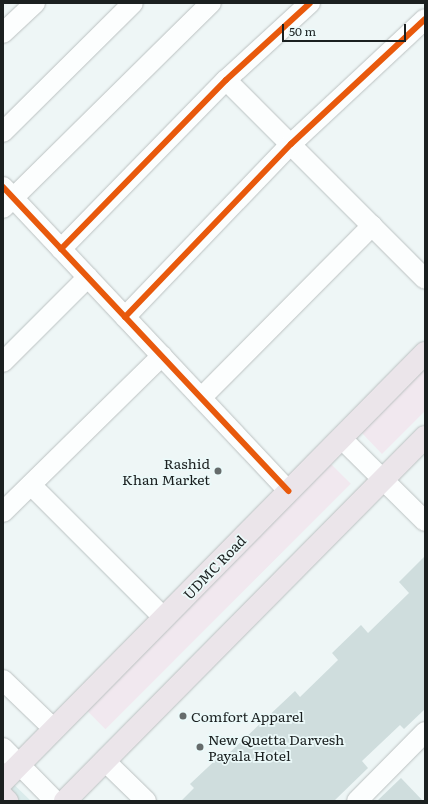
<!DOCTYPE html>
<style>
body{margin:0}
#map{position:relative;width:428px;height:804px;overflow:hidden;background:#eef6f6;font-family:Literata,serif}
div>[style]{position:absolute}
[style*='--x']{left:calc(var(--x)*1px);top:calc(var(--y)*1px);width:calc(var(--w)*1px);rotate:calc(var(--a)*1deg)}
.built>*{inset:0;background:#daebeb}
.green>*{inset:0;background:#f1e8ef;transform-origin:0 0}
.building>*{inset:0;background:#cfdddd}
.roads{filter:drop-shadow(0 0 1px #bbc1c1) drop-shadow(0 0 1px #bbc1c1)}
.minor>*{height:20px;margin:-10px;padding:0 10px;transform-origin:10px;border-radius:10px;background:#fcfefe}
.major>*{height:22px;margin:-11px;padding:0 11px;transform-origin:11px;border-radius:11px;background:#ebe5ea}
.cycleway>*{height:6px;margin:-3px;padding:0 3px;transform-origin:3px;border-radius:3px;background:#e8590c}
.dots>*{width:11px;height:11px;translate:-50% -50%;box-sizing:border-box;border:2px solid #ebf9f9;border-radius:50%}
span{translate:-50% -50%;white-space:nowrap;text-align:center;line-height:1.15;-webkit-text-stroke:3.5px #ebf9f9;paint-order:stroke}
.poi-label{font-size:14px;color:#1b2020}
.right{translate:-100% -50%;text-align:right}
.left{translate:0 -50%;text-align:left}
.street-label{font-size:14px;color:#1b2020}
.frame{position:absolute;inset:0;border:4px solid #1b2020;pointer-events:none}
.scale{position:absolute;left:282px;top:24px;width:124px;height:18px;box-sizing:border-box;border:2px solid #1b2020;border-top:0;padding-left:5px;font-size:12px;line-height:14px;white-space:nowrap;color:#1b2020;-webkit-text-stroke:3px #ebf9f9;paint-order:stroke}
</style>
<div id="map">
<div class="built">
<i style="clip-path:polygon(3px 774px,31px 801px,3px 801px)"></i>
</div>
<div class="green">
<i style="clip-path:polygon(425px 365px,425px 411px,382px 454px,360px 431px)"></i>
<i style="left:331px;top:464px;width:28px;height:347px;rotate:45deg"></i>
</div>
<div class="building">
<i style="clip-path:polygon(425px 556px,425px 709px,404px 729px,400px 725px,362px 761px,368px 768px,334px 801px,181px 801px,194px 788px,190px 784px,223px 753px,226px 756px,295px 691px,300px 697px,338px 660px,332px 653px,361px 625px,368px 633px,409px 593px,399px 582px)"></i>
<i style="clip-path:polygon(401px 778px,423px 801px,377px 801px)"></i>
</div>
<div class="roads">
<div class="minor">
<i style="--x:3;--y:33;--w:44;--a:-43.2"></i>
<i style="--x:226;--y:80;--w:281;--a:45"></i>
<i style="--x:3;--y:132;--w:183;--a:-44.8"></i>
<i style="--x:3;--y:187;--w:417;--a:46.8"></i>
<i style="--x:3;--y:208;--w:292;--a:-44.6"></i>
<i style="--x:61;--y:249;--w:236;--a:-45.7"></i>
<i style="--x:226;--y:80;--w:114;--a:-42.5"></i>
<i style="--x:125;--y:317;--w:240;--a:-46.2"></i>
<i style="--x:291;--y:144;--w:183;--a:-43"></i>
<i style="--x:3;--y:362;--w:120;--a:-45"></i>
<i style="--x:201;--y:398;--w:243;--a:-45.2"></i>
<i style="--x:341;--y:438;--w:118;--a:44.7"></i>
<i style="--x:31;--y:485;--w:188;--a:45"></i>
<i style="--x:3;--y:512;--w:223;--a:-44.5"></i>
<i style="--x:3;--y:680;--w:71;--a:43.9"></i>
<i style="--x:3;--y:748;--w:74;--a:45.5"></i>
<i style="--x:106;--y:762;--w:56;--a:44.3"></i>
<i style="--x:357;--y:801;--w:97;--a:-45.4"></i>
</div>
<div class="major">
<i style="--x:3;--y:781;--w:601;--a:-45.4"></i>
<i style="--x:3;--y:797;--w:6;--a:45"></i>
<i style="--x:65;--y:801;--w:512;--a:-45.32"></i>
</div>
</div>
<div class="cycleway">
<i style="--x:3;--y:187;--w:417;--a:46.8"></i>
<i style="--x:61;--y:249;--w:236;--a:-45.7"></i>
<i style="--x:226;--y:80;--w:114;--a:-42.5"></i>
<i style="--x:125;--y:317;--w:240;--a:-46.2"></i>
<i style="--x:291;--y:144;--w:183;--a:-43"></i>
</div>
<div class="dots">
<i style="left:218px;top:471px;background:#656b6b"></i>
<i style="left:183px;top:716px;background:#656b6b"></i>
<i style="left:200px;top:747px;background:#656b6b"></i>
</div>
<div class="poi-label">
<span class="right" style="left:210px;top:471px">Rashid<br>Khan Market</span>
<span class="left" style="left:191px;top:716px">Comfort Apparel</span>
<span class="left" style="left:208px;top:747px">New Quetta Darvesh<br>Payala Hotel</span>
</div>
<div class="street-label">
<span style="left:214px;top:567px;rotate:-46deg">UDMC Road</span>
</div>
<div class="frame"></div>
<div class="scale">50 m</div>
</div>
